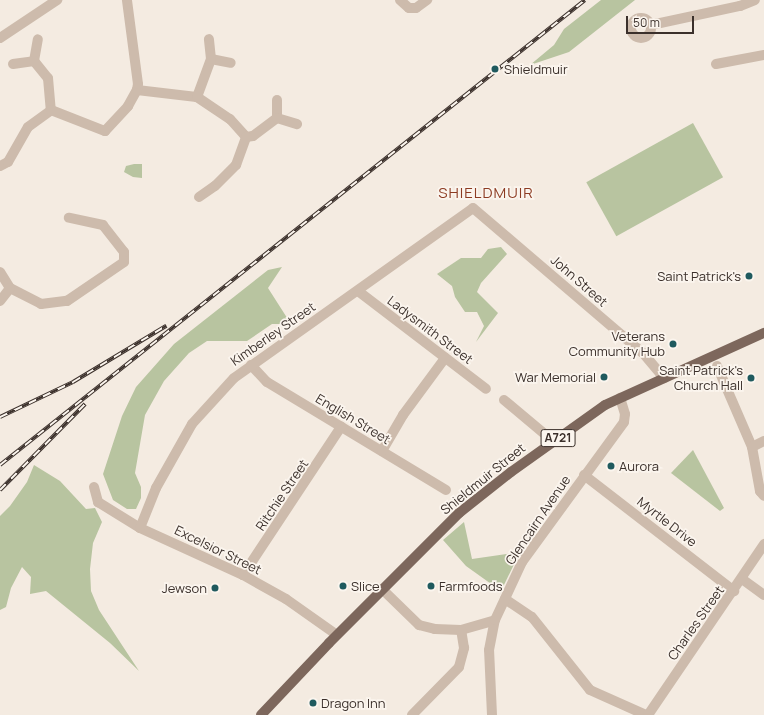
<!DOCTYPE html>
<style>
body{margin:0}
#map{position:relative;width:764px;height:715px;overflow:hidden;background:#f4ebe1;font-family:Manrope,sans-serif}
div>[style]{position:absolute}
[style*='--x']{left:calc(var(--x)*1px);top:calc(var(--y)*1px);width:calc(var(--w)*1px);rotate:calc(var(--a)*1deg)}
.green>*{inset:0;background:#b8c4a0;transform-origin:0 0}
.minor>*{height:10px;margin:-5px;padding:0 5px;transform-origin:5px;border-radius:5px;background:#cdbbac}
.minor>.ring{margin:-5px;padding:0;box-sizing:content-box;background:none;border:10px solid #cdbbac;border-radius:50%}
.major>*{height:10px;margin:-5px;padding:0 5px;transform-origin:5px;border-radius:5px;background:#7d675c}
.rail>*{height:4px;margin-top:-2px;transform-origin:0;background:repeating-linear-gradient(90deg,#fbf5ee 0 8px,#3b302b 0 16px);box-sizing:border-box;border-block:1px solid #3b302b}
.dots>*{width:11px;height:11px;translate:-50% -50%;box-sizing:border-box;border:2px solid #fbf5ee;border-radius:50%}
span{translate:-50% -50%;white-space:nowrap;text-align:center;line-height:1.15;-webkit-text-stroke:3.5px #fbf5ee;paint-order:stroke}
.shield-label span{padding:1px 3px;background:#fbf5ee;border:1px solid;border-radius:3px;-webkit-text-stroke-width:0}
.shield-label{font-size:12px;color:#3b302b;font-weight:700}
.poi-label{font-size:13px;color:#3b302b}
.left{translate:0 -50%;text-align:left}
.right{translate:-100% -50%;text-align:right}
.street-label{font-size:13px;color:#3b302b}
.quarter-label{font-size:15px;color:#8c3b22;letter-spacing:1px}
.scale{position:absolute;left:626px;top:16px;width:68px;height:18px;box-sizing:border-box;border:2px solid #3b302b;border-top:0;padding-left:5px;font-size:12px;line-height:14px;white-space:nowrap;color:#3b302b;-webkit-text-stroke:3px #fbf5ee;paint-order:stroke}
</style>
<div id="map">
<div class="green">
<i style="clip-path:polygon(601px 0,635px 0,569px 52px,530px 65px,554px 45px,564px 29px)"></i>
<i style="left:693px;top:123px;width:62px;height:122px;rotate:61deg"></i>
<i style="clip-path:polygon(134px 164px,142px 164px,142px 178px,133px 177px,124px 172px,126px 166px)"></i>
<i style="clip-path:polygon(501px 247px,507px 254px,481px 283px,477px 292px,498px 313px,476px 342px,484px 326px,477px 312px,465px 312px,455px 297px,452px 286px,437px 274px,461px 258px,481px 258px,488px 249px)"></i>
<i style="clip-path:polygon(282px 267px,268px 288px,291px 324px,272px 324px,247px 341px,207px 341px,189px 353px,164px 381px,145px 415px,135px 473px,141px 487px,141px 498px,136px 509px,127px 509px,113px 500px,103px 474px,122px 416px,136px 387px,174px 344px,268px 270px)"></i>
<i style="clip-path:polygon(693px 450px,724px 508px,720px 511px,671px 473px)"></i>
<i style="clip-path:polygon(34px 465px,60px 481px,86px 509px,95px 508px,102px 522px,93px 543px,90px 569px,91px 591px,99px 610px,139px 671px,110px 643px,46px 591px,30px 594px,31px 577px,22px 567px,11px 588px,6px 607px,0 610px,0 516px,10px 506px,27px 482px)"></i>
<i style="clip-path:polygon(464px 522px,472px 559px,520px 552px,501px 591px,466px 566px,443px 540px)"></i>
</div>
<div class="minor">
<i style="--x:400;--y:0;--w:12;--a:42"></i>
<i style="--x:409;--y:8;--w:7;--a:0"></i>
<i style="--x:416;--y:8;--w:14;--a:-36"></i>
<i class="ring" style="left:631px;top:18px;width:10px;height:10px"></i>
<i style="--x:651;--y:25;--w:91;--a:-12.1"></i>
<i style="--x:740;--y:6;--w:16;--a:-22"></i>
<i style="--x:0;--y:38;--w:69;--a:-33.7"></i>
<i style="--x:211;--y:59;--w:20;--a:11"></i>
<i style="--x:34;--y:61;--w:22;--a:-80"></i>
<i style="--x:13;--y:64;--w:21;--a:-8"></i>
<i style="--x:34;--y:61;--w:22;--a:51"></i>
<i style="--x:48;--y:78;--w:32;--a:85"></i>
<i style="--x:716;--y:64;--w:49;--a:-10.6"></i>
<i style="--x:137;--y:90;--w:60;--a:6.7"></i>
<i style="--x:197;--y:97;--w:40;--a:34"></i>
<i style="--x:230;--y:119;--w:24;--a:48"></i>
<i style="--x:246;--y:137;--w:7;--a:-8"></i>
<i style="--x:253;--y:136;--w:30;--a:-37"></i>
<i style="--x:277;--y:118;--w:18;--a:-90"></i>
<i style="--x:197;--y:97;--w:40;--a:-69.8"></i>
<i style="--x:211;--y:59;--w:20;--a:-96"></i>
<i style="--x:277;--y:118;--w:21;--a:17"></i>
<i style="--x:0;--y:166;--w:9;--a:-27"></i>
<i style="--x:8;--y:162;--w:40;--a:-60.3"></i>
<i style="--x:28;--y:127;--w:29;--a:-36"></i>
<i style="--x:51;--y:110;--w:58;--a:21.3"></i>
<i style="--x:105;--y:131;--w:34;--a:-47"></i>
<i style="--x:128;--y:106;--w:18;--a:-61"></i>
<i style="--x:137;--y:90;--w:6;--a:-81"></i>
<i style="--x:138;--y:84;--w:85;--a:-97.5"></i>
<i style="--x:199;--y:197;--w:19;--a:-35"></i>
<i style="--x:215;--y:186;--w:30;--a:-45"></i>
<i style="--x:236;--y:165;--w:30;--a:-70"></i>
<i style="--x:0;--y:272;--w:19;--a:58"></i>
<i style="--x:10;--y:288;--w:35;--a:27"></i>
<i style="--x:41;--y:304;--w:26;--a:-7"></i>
<i style="--x:67;--y:301;--w:69;--a:-34.4"></i>
<i style="--x:124;--y:262;--w:10;--a:-90"></i>
<i style="--x:124;--y:252;--w:34;--a:-128"></i>
<i style="--x:103;--y:225;--w:35;--a:-168"></i>
<i style="--x:358;--y:291;--w:161;--a:37.4"></i>
<i style="--x:0;--y:301;--w:16;--a:-52"></i>
<i style="--x:251;--y:365;--w:23;--a:47"></i>
<i style="--x:267;--y:382;--w:209;--a:31.1"></i>
<i style="--x:717;--y:366;--w:88;--a:66.6"></i>
<i style="--x:752;--y:447;--w:45;--a:79.7"></i>
<i style="--x:760;--y:491;--w:6;--a:51"></i>
<i style="--x:504;--y:400;--w:64;--a:39.9"></i>
<i style="--x:752;--y:447;--w:13;--a:-27"></i>
<i style="--x:382;--y:451;--w:42;--a:-59.7"></i>
<i style="--x:403;--y:415;--w:71;--a:-53.6"></i>
<i style="--x:584;--y:475;--w:190;--a:37.7"></i>
<i style="--x:94;--y:487;--w:16;--a:75"></i>
<i style="--x:98;--y:502;--w:49;--a:31.8"></i>
<i style="--x:140;--y:528;--w:113;--a:24.5"></i>
<i style="--x:243;--y:575;--w:49;--a:29.2"></i>
<i style="--x:286;--y:599;--w:62;--a:35.2"></i>
<i style="--x:140;--y:528;--w:43;--a:-68.2"></i>
<i style="--x:156;--y:488;--w:73;--a:-60.6"></i>
<i style="--x:192;--y:424;--w:62;--a:-47.6"></i>
<i style="--x:234;--y:378;--w:293;--a:-35.4"></i>
<i style="--x:473;--y:208;--w:223;--a:40.5"></i>
<i style="--x:643;--y:353;--w:33;--a:50"></i>
<i style="--x:243;--y:575;--w:178;--a:-56.5"></i>
<i style="--x:742;--y:579;--w:27;--a:36"></i>
<i style="--x:382;--y:589;--w:52;--a:44.2"></i>
<i style="--x:419;--y:625;--w:16;--a:14"></i>
<i style="--x:435;--y:629;--w:26;--a:2"></i>
<i style="--x:461;--y:630;--w:35;--a:-16"></i>
<i style="--x:505;--y:599;--w:32;--a:34"></i>
<i style="--x:532;--y:617;--w:93;--a:51.5"></i>
<i style="--x:590;--y:690;--w:61;--a:24.1"></i>
<i style="--x:412;--y:715;--w:67;--a:-45.6"></i>
<i style="--x:459;--y:667;--w:20;--a:-75"></i>
<i style="--x:464;--y:648;--w:18;--a:-99"></i>
<i style="--x:492;--y:715;--w:65;--a:-92.6"></i>
<i style="--x:489;--y:650;--w:31;--a:-79"></i>
<i style="--x:495;--y:620;--w:64;--a:-65"></i>
<i style="--x:522;--y:562;--w:173;--a:-53.9"></i>
<i style="--x:624;--y:422;--w:8;--a:-83"></i>
<i style="--x:625;--y:414;--w:17;--a:-107"></i>
<i style="--x:648;--y:715;--w:207;--a:-55.8"></i>
</div>
<div class="major">
<i style="--x:261;--y:715;--w:99;--a:-46.6"></i>
<i style="--x:329;--y:643;--w:184;--a:-45"></i>
<i style="--x:459;--y:513;--w:66;--a:-38.3"></i>
<i style="--x:511;--y:472;--w:115;--a:-35.5"></i>
<i style="--x:605;--y:405;--w:175;--a:-24.4"></i>
</div>
<div class="rail">
<i style="--x:0;--y:417;--w:81;--a:-25.6"></i>
<i style="--x:73;--y:382;--w:109;--a:-31.1"></i>
<i style="--x:0;--y:465;--w:747;--a:-38.48"></i>
<i style="--x:0;--y:490;--w:121;--a:-45.3"></i>
</div>
<div class="dots">
<i style="left:495px;top:69px;background:#1f5a5e"></i>
<i style="left:749px;top:276px;background:#1f5a5e"></i>
<i style="left:673px;top:344px;background:#1f5a5e"></i>
<i style="left:604px;top:377px;background:#1f5a5e"></i>
<i style="left:751px;top:378px;background:#1f5a5e"></i>
<i style="left:611px;top:466px;background:#1f5a5e"></i>
<i style="left:343px;top:586px;background:#1f5a5e"></i>
<i style="left:431px;top:586px;background:#1f5a5e"></i>
<i style="left:215px;top:588px;background:#1f5a5e"></i>
<i style="left:313px;top:703px;background:#1f5a5e"></i>
</div>
<div class="shield-label">
<span style="left:558px;top:438px">A721</span>
</div>
<div class="poi-label">
<span class="left" style="left:504px;top:69px">Shieldmuir</span>
<span class="right" style="left:741px;top:276px">Saint Patrick's</span>
<span class="right" style="left:665px;top:344px">Veterans<br>Community Hub</span>
<span class="right" style="left:743px;top:378px">Saint Patrick's<br>Church Hall</span>
<span class="right" style="left:596px;top:377px">War Memorial</span>
<span class="left" style="left:619px;top:466px">Aurora</span>
<span class="left" style="left:351px;top:586px">Slice</span>
<span class="left" style="left:439px;top:586px">Farmfoods</span>
<span class="right" style="left:207px;top:588px">Jewson</span>
<span class="left" style="left:321px;top:703px">Dragon Inn</span>
</div>
<div class="street-label">
<span style="left:579px;top:281px;rotate:41deg">John Street</span>
<span style="left:430px;top:330px;rotate:37deg">Ladysmith Street</span>
<span style="left:273px;top:334px;rotate:-35deg">Kimberley Street</span>
<span style="left:353px;top:419px;rotate:31deg">English Street</span>
<span style="left:483px;top:479px;rotate:-39deg">Shieldmuir Street</span>
<span style="left:282px;top:495px;rotate:-56deg">Ritchie Street</span>
<span style="left:538px;top:520px;rotate:-56deg">Glencairn Avenue</span>
<span style="left:667px;top:522px;rotate:38deg">Myrtle Drive</span>
<span style="left:218px;top:550px;rotate:26deg">Excelsior Street</span>
<span style="left:696px;top:623px;rotate:-55deg">Charles Street</span>
</div>
<div class="quarter-label">
<span style="left:486px;top:193px">SHIELDMUIR</span>
</div>
<div class="scale">50 m</div>
</div>
